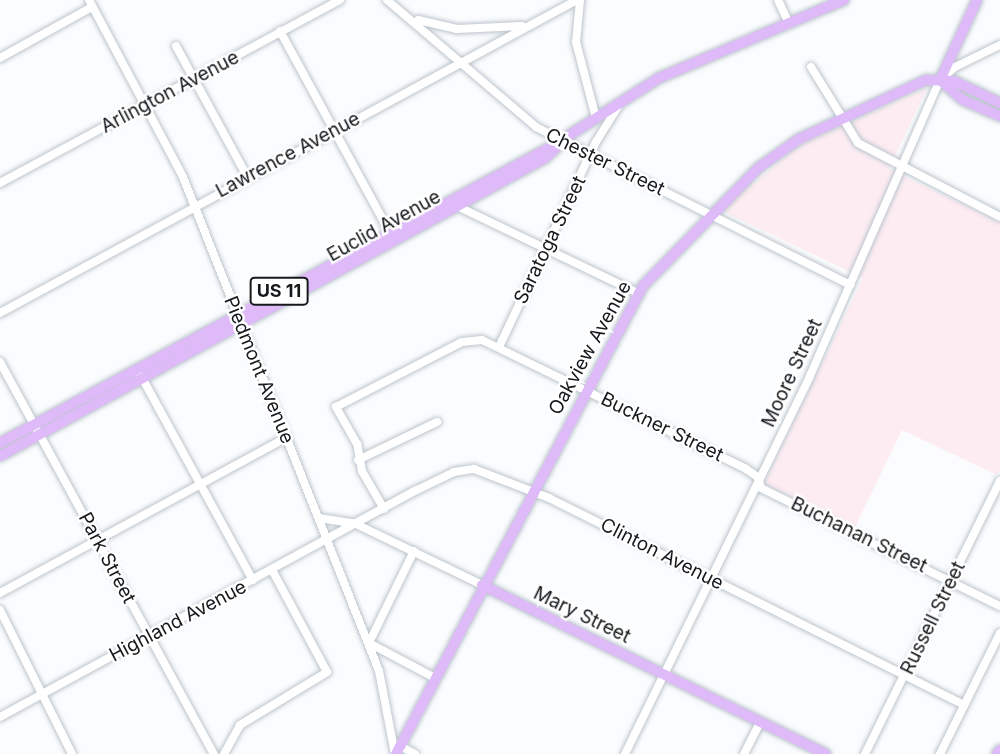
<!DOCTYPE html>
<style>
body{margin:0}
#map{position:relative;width:1000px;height:754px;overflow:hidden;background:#fafcfe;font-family:Inter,sans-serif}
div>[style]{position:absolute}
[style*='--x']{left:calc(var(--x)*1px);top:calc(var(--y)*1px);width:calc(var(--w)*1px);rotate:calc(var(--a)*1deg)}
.commercial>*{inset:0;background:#fdedf2}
.roads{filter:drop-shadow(0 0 2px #bcc5cd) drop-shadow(0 0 2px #bcc5cd)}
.minor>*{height:8px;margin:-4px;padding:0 4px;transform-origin:4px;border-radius:4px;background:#fff}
.major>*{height:10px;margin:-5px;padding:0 5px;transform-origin:5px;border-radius:5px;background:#debaf8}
span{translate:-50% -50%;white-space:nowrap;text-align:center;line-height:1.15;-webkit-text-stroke:5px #fff;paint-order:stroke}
.shield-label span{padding:2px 5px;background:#fff;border:2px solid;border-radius:5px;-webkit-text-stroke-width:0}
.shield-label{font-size:18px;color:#16191c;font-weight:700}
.street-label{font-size:19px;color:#16191c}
</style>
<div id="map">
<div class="commercial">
<i style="clip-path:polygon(927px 88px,889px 169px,1000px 222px,1000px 469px,997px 475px,902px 430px,855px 527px,764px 484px,863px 278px,726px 213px,727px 206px,798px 146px)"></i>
</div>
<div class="roads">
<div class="minor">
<i style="--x:89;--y:0;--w:200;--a:62"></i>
<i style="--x:183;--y:177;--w:531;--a:68.36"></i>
<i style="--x:379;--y:671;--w:85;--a:79.1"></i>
<i style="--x:387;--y:0;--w:196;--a:40.4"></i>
<i style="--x:536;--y:127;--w:352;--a:26.7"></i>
<i style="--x:580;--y:0;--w:42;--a:95.4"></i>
<i style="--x:576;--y:42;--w:79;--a:75.3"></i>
<i style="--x:778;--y:0;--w:26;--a:65"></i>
<i style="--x:418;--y:20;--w:40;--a:13"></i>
<i style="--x:457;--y:29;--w:65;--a:-2.6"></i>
<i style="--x:280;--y:31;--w:236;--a:61.4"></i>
<i style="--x:176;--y:46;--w:150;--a:61.4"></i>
<i style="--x:0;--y:58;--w:105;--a:-29"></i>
<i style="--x:811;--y:67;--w:89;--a:58.3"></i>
<i style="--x:858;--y:143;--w:160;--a:27.5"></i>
<i style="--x:0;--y:183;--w:386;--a:-28.3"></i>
<i style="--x:455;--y:205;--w:203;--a:25.7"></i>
<i style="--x:0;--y:313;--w:656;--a:-28.48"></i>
<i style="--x:499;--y:347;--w:227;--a:-64.7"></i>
<i style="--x:596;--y:142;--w:44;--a:-58.1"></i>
<i style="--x:0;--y:362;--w:447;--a:61.4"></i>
<i style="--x:140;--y:374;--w:235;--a:61.3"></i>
<i style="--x:358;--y:460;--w:88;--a:-25.7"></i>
<i style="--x:384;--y:509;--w:44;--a:-120.1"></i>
<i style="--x:362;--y:471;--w:27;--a:-100"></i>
<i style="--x:357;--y:444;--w:43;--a:-119.6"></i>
<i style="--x:336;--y:407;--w:142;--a:-27.3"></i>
<i style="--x:462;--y:342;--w:20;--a:-6"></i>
<i style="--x:482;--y:340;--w:294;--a:26"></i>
<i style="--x:746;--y:469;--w:14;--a:34"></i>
<i style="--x:758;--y:477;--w:11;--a:75"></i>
<i style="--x:761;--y:488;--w:267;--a:26.3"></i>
<i style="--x:319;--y:518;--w:37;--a:9"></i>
<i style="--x:356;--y:524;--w:140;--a:25.8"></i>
<i style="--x:414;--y:551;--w:102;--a:116.1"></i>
<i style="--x:369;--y:643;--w:75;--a:27.9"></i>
<i style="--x:0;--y:593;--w:325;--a:-28.5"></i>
<i style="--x:0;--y:610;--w:161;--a:63.4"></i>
<i style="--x:0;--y:717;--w:475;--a:-28.6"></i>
<i style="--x:417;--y:490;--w:41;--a:-25.9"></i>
<i style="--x:454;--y:472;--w:20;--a:-9"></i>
<i style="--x:474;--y:469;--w:80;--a:21.1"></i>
<i style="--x:549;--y:498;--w:464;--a:26.5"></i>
<i style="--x:400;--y:746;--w:17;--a:28"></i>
<i style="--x:224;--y:754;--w:33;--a:-61"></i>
<i style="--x:240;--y:725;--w:102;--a:-31.3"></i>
<i style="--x:327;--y:672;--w:116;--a:-118.3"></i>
<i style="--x:625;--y:754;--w:419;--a:-63.9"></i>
<i style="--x:809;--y:378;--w:326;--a:-66.3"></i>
<i style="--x:940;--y:80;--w:20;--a:-41"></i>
<i style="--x:955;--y:67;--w:50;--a:-26.1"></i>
<i style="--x:744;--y:754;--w:36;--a:-63"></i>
<i style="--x:865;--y:754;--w:305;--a:-63.7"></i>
<i style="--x:940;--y:754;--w:135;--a:-63.6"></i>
</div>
<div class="major">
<i style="--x:940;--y:80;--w:88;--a:-65.2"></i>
<i style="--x:940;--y:80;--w:30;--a:41"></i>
<i style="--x:963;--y:100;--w:40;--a:23.4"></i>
<i style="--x:0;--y:443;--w:636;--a:-28.26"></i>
<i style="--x:0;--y:456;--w:621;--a:-28.67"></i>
<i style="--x:545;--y:158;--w:35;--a:-43"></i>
<i style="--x:571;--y:134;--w:104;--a:-32.5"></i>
<i style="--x:659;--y:78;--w:201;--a:-22.9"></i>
<i style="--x:482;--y:585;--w:383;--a:26.2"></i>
<i style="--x:396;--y:754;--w:529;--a:-62.18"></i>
<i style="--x:643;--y:286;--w:165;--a:-45.7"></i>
<i style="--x:758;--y:168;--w:50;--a:-35.3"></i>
<i style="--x:799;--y:139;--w:140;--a:-24.9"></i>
<i style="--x:926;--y:80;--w:28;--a:2"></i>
<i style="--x:954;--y:81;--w:51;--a:25.6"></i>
<i style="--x:997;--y:754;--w:5;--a:-53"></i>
</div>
</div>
<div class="shield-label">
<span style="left:279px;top:291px">US 11</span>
</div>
<div class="street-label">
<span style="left:170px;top:92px;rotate:-28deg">Arlington Avenue</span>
<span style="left:288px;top:155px;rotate:-28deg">Lawrence Avenue</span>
<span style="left:605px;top:162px;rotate:26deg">Chester Street</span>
<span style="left:384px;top:226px;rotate:-29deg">Euclid Avenue</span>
<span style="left:550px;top:240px;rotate:-64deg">Saratoga Street</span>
<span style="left:590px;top:348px;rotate:-61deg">Oakview Avenue</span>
<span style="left:259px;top:370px;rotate:68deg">Piedmont Avenue</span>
<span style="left:792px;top:373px;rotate:-65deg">Moore Street</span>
<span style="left:662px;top:427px;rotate:26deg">Buckner Street</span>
<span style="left:859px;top:535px;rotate:26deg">Buchanan Street</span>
<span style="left:662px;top:554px;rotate:27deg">Clinton Avenue</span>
<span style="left:107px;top:558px;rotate:62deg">Park Street</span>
<span style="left:582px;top:615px;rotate:26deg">Mary Street</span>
<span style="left:933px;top:618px;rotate:-64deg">Russell Street</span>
<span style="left:178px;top:621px;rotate:-28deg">Highland Avenue</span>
</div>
</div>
